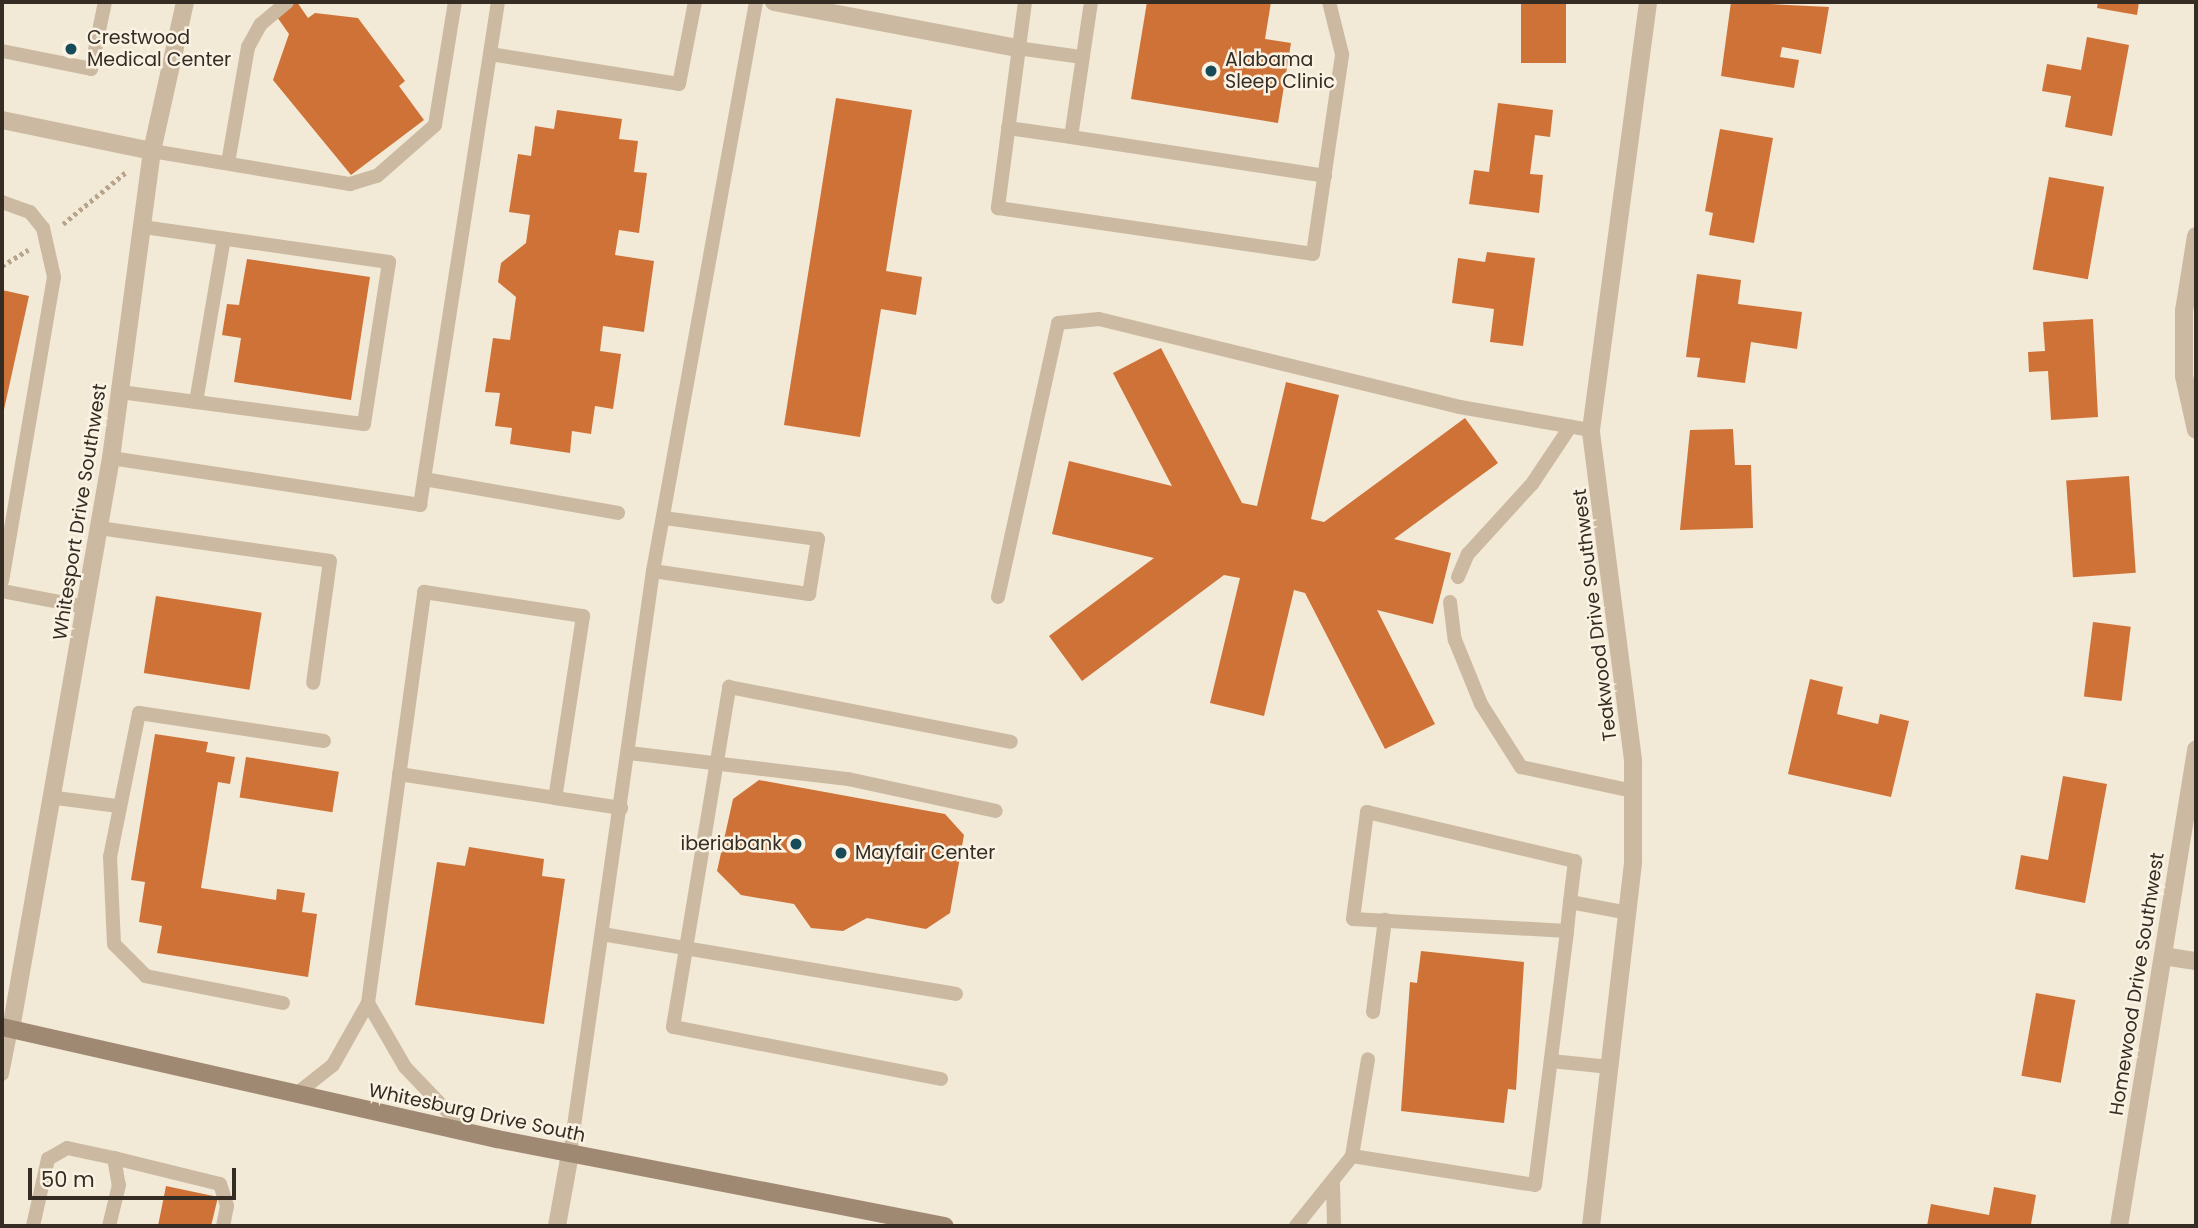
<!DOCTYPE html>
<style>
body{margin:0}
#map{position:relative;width:2198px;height:1228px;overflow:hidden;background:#f2e9d6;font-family:Poppins,sans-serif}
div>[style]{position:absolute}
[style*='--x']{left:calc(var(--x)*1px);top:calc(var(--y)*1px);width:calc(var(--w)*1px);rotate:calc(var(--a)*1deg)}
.building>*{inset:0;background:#cf7237;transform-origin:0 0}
.path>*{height:4.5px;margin-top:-2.25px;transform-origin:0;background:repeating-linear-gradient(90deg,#b7a48b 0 3.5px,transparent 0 7px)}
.service>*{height:14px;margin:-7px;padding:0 7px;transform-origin:7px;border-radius:7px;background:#cbbaa1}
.minor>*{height:18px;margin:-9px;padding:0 9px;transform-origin:9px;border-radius:9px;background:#cbbaa1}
.secondary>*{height:18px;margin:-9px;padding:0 9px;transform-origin:9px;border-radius:9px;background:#9f8973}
.dots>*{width:19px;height:19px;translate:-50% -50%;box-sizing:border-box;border:4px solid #faf2e2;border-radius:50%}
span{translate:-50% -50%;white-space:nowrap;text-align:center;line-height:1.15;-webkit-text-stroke:5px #faf2e2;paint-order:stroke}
.poi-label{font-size:19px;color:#352c24}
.left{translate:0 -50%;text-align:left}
.right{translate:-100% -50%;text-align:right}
.street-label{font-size:19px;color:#352c24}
.frame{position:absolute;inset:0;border:4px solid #352c24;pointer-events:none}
.scale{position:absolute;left:28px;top:1168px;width:208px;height:32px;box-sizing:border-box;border:4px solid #352c24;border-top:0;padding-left:9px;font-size:21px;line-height:24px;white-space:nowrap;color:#352c24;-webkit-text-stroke:5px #faf2e2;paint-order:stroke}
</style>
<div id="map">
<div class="building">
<i style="clip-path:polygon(297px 2px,308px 18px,315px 13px,358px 18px,405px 81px,399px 86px,424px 120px,351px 175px,273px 80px,289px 34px,275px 14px)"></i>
<i style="clip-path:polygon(1147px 2px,1271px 2px,1265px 39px,1291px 43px,1278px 123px,1131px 99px)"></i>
<i style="left:1521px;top:2px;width:45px;height:61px"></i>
<i style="clip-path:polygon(1731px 2px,1829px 7px,1821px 54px,1782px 47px,1780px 57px,1799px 60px,1794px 88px,1721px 76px)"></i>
<i style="clip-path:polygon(2098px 2px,2139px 2px,2137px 15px,2097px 8px)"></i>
<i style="clip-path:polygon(2087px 37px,2129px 45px,2112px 136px,2065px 127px,2071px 96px,2042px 91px,2047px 64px,2081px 70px)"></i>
<i style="clip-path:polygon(836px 98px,912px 110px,886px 271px,922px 277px,916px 315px,881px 309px,860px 437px,784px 425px)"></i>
<i style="clip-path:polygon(1498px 103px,1553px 110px,1550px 137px,1535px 135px,1530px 174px,1543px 175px,1539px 213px,1469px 204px,1474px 170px,1489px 172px)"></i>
<i style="clip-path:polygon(557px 110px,622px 119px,619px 139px,638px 141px,634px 172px,647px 173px,639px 233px,619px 230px,615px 255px,654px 261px,644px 332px,603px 326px,600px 351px,621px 354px,613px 409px,595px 406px,591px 434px,572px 431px,570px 453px,510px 444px,512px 428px,495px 426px,500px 393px,485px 392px,493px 338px,510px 340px,516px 297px,498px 282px,501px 263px,526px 243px,530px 215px,509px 212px,518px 154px,531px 156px,535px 126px,554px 129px)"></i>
<i style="clip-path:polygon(1720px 129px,1773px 138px,1754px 243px,1709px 235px,1713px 213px,1705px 211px)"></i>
<i style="left:2049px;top:177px;width:56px;height:94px;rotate:10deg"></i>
<i style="clip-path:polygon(1487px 252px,1535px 258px,1523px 346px,1490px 342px,1494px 309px,1452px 303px,1458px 258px,1485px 262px)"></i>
<i style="clip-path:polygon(247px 259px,370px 277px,351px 400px,234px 382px,241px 338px,222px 335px,227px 304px,239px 305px)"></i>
<i style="clip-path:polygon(1697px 274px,1741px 280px,1738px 304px,1802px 312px,1797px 349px,1751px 342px,1745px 383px,1697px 377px,1700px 358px,1686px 357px)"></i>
<i style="clip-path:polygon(2px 290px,29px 296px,3px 414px,2px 414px)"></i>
<i style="clip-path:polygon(2093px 319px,2098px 417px,2051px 420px,2048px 371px,2029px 372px,2028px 352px,2045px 351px,2043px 322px)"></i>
<i style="clip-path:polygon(1161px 348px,1242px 503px,1257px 506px,1286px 382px,1339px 395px,1311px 519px,1324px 522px,1465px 418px,1498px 463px,1394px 539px,1451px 553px,1433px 624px,1377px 610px,1435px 724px,1385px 749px,1305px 593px,1294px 590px,1264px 716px,1210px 703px,1240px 578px,1224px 575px,1082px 681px,1049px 636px,1154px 558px,1052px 534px,1069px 461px,1172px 486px,1113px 373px)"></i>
<i style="clip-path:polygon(1733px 429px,1735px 465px,1751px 465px,1753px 528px,1680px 530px,1690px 430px)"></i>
<i style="left:2129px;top:476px;width:97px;height:63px;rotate:86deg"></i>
<i style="left:156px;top:596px;width:107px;height:78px;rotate:9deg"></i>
<i style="left:2093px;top:622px;width:38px;height:75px;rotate:7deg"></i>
<i style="clip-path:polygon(1810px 679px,1843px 687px,1837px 714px,1878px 724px,1880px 714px,1909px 721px,1891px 797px,1788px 774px)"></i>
<i style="clip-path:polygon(155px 734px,208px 742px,206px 752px,235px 757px,230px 784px,218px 782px,201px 888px,276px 900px,277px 889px,305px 893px,302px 912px,317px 914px,308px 977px,157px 953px,162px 926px,139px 922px,145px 882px,131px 880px)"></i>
<i style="left:246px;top:757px;width:94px;height:41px;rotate:9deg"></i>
<i style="clip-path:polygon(2063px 776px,2107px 784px,2085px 903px,2015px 889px,2021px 855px,2048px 860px)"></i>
<i style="clip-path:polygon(759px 780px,945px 814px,964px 835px,950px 913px,926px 929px,867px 918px,843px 931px,811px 928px,794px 904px,741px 895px,717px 871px,733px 799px)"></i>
<i style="clip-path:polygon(469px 847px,544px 859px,542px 876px,565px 879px,544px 1024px,415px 1005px,437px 862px,465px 866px)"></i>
<i style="clip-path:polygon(1421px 951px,1524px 962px,1516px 1090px,1508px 1089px,1504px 1123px,1401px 1111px,1410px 982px,1417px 983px)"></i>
<i style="left:2036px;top:993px;width:40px;height:84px;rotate:10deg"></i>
<i style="clip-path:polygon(166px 1186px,218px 1197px,211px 1226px,158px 1226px)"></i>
<i style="clip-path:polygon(1994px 1187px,2036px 1195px,2031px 1224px,2037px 1226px,1927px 1226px,1931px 1204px,1989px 1215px)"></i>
</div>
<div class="path">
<i style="--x:63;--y:224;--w:82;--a:-39.5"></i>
<i style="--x:2;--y:266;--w:31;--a:-32"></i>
</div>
<div class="service">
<i style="--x:1025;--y:2;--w:208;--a:97.5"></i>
<i style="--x:998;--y:208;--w:318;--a:8.3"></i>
<i style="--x:1313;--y:254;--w:202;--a:-81.7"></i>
<i style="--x:1342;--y:54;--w:54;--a:-104"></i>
<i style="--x:1091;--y:2;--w:136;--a:98.4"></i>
<i style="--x:1071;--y:137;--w:257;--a:8.7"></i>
<i style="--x:1017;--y:48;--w:66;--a:7.9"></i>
<i style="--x:2;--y:51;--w:91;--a:11.4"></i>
<i style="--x:91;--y:69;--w:68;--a:-78.2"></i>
<i style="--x:490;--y:54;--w:191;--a:9"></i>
<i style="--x:679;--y:84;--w:84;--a:-79"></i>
<i style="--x:1008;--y:128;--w:64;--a:8.1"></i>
<i style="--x:152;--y:151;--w:201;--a:9.5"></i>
<i style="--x:350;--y:184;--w:28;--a:-17"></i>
<i style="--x:377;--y:176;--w:77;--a:-41.3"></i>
<i style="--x:435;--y:125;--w:125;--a:-80.8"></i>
<i style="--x:228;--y:163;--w:118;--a:-80.2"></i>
<i style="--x:248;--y:47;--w:26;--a:-61"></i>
<i style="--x:261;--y:24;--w:34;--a:-40"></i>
<i style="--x:2;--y:202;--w:30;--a:20"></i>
<i style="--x:30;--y:212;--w:21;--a:51"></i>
<i style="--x:43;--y:228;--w:50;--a:77.3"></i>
<i style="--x:54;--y:277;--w:308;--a:99.7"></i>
<i style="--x:120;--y:392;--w:246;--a:7.5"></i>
<i style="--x:364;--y:424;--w:164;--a:-81.2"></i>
<i style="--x:389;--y:262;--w:249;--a:-171.9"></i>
<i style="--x:196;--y:402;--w:165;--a:-80.3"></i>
<i style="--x:111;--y:458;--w:313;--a:8.6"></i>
<i style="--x:420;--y:505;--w:509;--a:-81.19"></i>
<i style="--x:424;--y:479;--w:197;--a:9.9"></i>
<i style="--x:99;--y:528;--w:233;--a:8.1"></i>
<i style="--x:330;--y:561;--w:123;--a:97.9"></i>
<i style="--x:653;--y:571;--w:158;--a:8.4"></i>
<i style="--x:809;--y:594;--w:56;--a:-80.7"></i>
<i style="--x:818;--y:539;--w:154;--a:-172.2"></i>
<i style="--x:1458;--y:577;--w:25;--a:-67"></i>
<i style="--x:1468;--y:554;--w:95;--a:-47.6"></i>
<i style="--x:1532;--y:484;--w:69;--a:-56.3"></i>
<i style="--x:2;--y:591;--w:86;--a:10.8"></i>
<i style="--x:998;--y:597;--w:280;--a:-77.6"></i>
<i style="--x:1058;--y:323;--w:41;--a:-5.6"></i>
<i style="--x:1099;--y:319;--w:372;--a:13.7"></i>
<i style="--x:1460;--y:407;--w:133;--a:10"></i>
<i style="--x:1450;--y:602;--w:38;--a:83"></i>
<i style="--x:1455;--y:640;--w:69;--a:67.9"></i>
<i style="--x:1481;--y:704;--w:75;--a:57.6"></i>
<i style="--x:1521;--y:767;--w:115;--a:12.1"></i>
<i style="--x:629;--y:753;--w:221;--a:6.8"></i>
<i style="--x:848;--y:779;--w:151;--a:12.2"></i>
<i style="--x:399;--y:774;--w:158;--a:8.7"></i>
<i style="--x:56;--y:798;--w:63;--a:7.4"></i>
<i style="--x:1570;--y:902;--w:29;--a:96"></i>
<i style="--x:1567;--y:931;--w:214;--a:-176.8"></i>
<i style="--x:1353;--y:919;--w:108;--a:-82.5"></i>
<i style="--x:1367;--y:812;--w:214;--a:13.3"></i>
<i style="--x:1575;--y:861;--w:41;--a:97"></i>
<i style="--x:1570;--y:902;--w:59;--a:10.7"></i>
<i style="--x:602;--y:934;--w:359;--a:9.6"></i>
<i style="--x:283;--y:1003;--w:140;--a:-168.9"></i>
<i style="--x:146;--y:976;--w:45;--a:-135"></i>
<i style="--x:114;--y:944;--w:87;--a:-92.6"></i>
<i style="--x:110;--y:857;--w:147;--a:-78.6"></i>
<i style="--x:139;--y:713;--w:187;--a:8.6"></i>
<i style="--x:368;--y:1003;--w:415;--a:-82.2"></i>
<i style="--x:424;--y:592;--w:161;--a:8.6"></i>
<i style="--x:583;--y:616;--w:184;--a:98.7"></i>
<i style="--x:555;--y:798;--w:67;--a:8.6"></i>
<i style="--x:1373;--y:1012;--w:93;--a:-82.6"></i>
<i style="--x:1551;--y:1061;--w:59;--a:5.8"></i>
<i style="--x:2;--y:1074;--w:46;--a:-78.7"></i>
<i style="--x:941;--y:1079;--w:273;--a:-169"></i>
<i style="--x:673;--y:1027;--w:345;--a:-80.6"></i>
<i style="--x:729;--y:687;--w:287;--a:11"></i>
<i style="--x:295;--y:1095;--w:48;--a:-38.3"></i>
<i style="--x:333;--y:1065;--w:71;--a:-60.6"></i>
<i style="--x:368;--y:1003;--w:74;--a:60"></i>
<i style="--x:405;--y:1067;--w:91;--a:46.3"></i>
<i style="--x:570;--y:1154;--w:589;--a:-81.9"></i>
<i style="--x:653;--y:571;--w:578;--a:-79.74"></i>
<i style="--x:1352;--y:1156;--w:185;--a:9"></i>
<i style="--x:1535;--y:1185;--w:256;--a:-82.8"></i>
<i style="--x:114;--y:1158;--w:109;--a:13.8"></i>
<i style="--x:220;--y:1184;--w:23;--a:72"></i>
<i style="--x:227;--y:1206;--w:20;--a:101"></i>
<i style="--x:1333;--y:1184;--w:42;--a:88.6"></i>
<i style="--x:33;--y:1226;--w:69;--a:-77.4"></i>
<i style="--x:48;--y:1159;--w:22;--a:-30"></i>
<i style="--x:67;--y:1148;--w:48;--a:12"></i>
<i style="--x:114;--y:1158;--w:27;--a:80"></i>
<i style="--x:119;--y:1185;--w:42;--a:103.7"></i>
<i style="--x:1296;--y:1226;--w:90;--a:-51.3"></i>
<i style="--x:1352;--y:1156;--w:98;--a:-80.6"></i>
</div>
<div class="minor">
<i style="--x:774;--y:2;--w:247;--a:10.7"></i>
<i style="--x:2;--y:120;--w:153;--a:11.7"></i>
<i style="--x:2196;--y:236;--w:76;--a:99.1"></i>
<i style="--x:2184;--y:311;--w:65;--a:90"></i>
<i style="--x:2184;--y:376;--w:55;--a:77.5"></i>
<i style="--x:2163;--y:956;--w:33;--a:9"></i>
<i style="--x:11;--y:1029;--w:580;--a:-80.07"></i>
<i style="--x:111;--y:458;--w:310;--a:-82.4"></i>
<i style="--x:152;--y:151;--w:153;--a:-77.5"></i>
<i style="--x:557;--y:1226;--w:73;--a:-79.8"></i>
<i style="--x:1591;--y:1226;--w:367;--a:-83.4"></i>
<i style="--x:1633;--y:861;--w:101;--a:-90"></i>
<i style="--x:1633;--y:760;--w:333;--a:-97.3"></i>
<i style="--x:1591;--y:430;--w:432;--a:-82.4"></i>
<i style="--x:2119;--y:1226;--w:483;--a:-80.8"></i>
</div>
<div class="secondary">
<i style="--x:2;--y:1027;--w:508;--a:12.75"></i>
<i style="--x:497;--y:1139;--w:456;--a:11"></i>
</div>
<div class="dots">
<i style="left:71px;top:49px;background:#174b59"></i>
<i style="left:1211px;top:71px;background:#174b59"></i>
<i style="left:796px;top:844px;background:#174b59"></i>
<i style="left:841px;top:853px;background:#174b59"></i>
</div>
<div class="poi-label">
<span class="left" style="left:87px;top:49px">Crestwood<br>Medical Center</span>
<span class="left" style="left:1225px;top:71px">Alabama<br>Sleep Clinic</span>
<span class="right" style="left:782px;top:844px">iberiabank</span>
<span class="left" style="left:855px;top:853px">Mayfair Center</span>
</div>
<div class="street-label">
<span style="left:80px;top:512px;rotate:-81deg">Whitesport Drive Southwest</span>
<span style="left:1595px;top:615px;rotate:-97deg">Teakwood Drive Southwest</span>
<span style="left:2137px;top:984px;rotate:-81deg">Homewood Drive Southwest</span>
<span style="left:477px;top:1113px;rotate:12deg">Whitesburg Drive South</span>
</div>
<div class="frame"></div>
<div class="scale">50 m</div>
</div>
